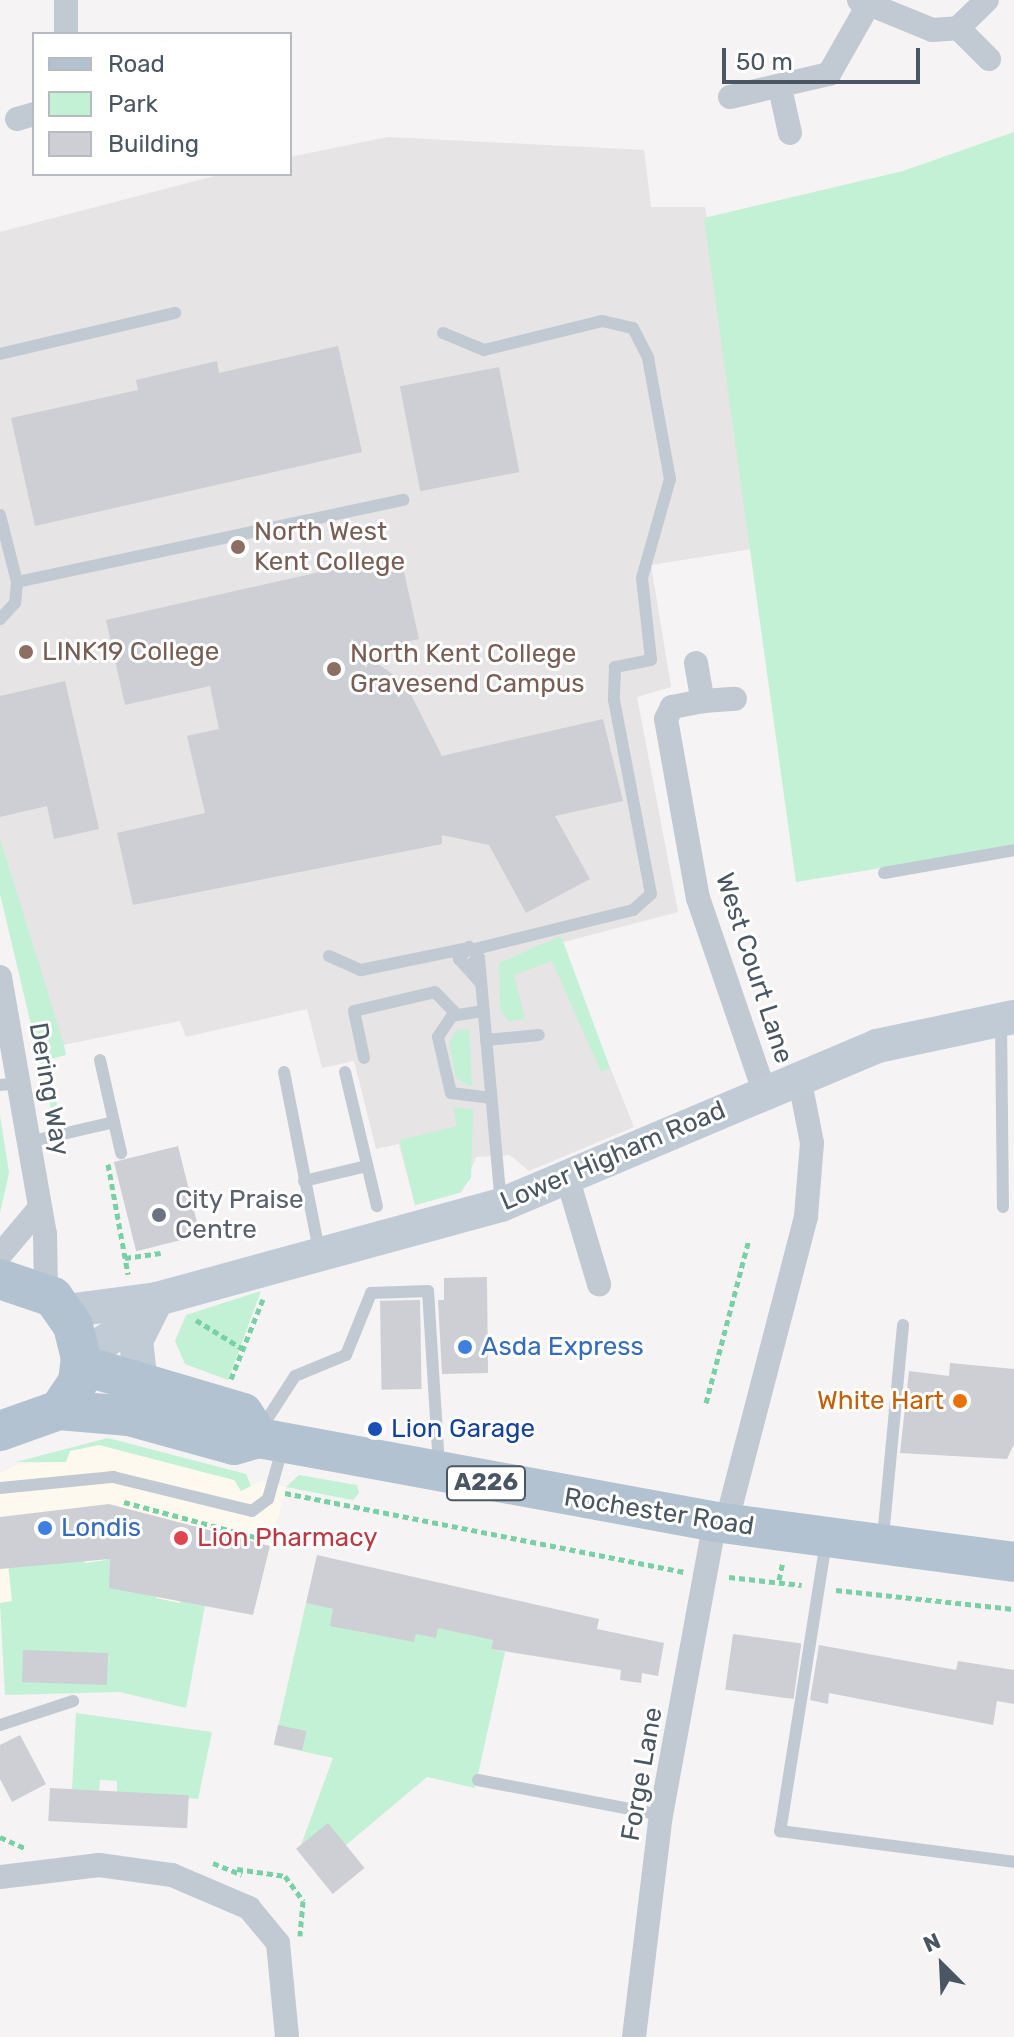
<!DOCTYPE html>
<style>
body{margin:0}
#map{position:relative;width:1014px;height:2037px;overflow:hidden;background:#f5f3f3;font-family:Rubik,sans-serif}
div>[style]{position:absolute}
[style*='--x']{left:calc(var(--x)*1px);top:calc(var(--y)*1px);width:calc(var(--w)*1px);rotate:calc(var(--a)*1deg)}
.commercial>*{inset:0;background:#fdf9ef}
.education>*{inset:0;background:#e6e4e5}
.green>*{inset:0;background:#c3f1d5}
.building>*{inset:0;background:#cdcfd5;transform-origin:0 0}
.path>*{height:5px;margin-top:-2.5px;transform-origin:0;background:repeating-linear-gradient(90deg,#7ad0a6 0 6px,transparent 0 10px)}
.lane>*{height:12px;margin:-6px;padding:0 6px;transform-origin:6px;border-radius:6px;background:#c1cad2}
.street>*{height:24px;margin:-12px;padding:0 12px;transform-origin:12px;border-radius:12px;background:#c1cad2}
.secondary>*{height:34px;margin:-17px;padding:0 17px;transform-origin:17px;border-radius:17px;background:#c1cbd6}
.primary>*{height:40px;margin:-20px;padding:0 20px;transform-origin:20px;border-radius:20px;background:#b3c2d1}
.dots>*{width:22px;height:22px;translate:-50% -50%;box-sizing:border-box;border:4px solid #fff;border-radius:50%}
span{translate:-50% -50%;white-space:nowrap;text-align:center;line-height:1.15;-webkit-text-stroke:6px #fff;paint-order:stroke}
.shield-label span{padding:2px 6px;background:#fff;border:2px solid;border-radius:6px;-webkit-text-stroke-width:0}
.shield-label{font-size:24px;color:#4a5661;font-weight:700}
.education-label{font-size:26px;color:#785e54}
.left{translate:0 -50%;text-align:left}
.street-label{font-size:26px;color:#4a5661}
.worship-label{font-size:26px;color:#5b616d}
.shop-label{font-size:26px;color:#366cbe}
.food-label{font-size:26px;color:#c56008}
.right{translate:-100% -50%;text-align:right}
.transit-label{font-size:26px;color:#164399}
.health-label{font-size:26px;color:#be3a42}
.legend{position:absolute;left:32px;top:32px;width:260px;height:144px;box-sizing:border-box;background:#fff;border:2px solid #b7bbc0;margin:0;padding:10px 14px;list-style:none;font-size:24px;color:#4a5661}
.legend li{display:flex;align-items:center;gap:16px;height:40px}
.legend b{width:40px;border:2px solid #b7bbc0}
.north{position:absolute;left:902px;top:1925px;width:80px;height:80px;-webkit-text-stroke:6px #fff;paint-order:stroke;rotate:336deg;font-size:22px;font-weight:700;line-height:32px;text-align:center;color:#4a5661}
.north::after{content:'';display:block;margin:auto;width:28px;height:36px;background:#4a5661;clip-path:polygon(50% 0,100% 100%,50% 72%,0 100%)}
.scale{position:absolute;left:722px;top:48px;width:198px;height:36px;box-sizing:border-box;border:4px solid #4a5661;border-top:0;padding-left:10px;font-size:24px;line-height:28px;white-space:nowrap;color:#4a5661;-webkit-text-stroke:6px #fff;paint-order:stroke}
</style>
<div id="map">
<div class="commercial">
<i style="clip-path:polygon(99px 1445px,234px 1480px,240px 1489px,262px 1481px,286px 1487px,253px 1615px,229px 1609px,235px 1587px,180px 1603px,156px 1598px,163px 1568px,110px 1544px,106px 1560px,85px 1563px,83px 1547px,8px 1564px,12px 1602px,0 1603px,0 1473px,18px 1464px,66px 1462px,69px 1451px)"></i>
</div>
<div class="education">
<i style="clip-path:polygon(388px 137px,644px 150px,651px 207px,705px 207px,770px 546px,651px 565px,671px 687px,637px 697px,678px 912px,560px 943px,634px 1127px,529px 1171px,510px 1155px,476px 1157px,462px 1192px,415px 1205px,399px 1144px,376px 1149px,354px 1061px,322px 1068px,307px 1009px,186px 1037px,180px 1021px,63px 1045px,0 838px,0 232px,222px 174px,290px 174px,290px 157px)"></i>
</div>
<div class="green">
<i style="clip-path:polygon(1014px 132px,1014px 846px,796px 882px,704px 218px,903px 171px)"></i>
<i style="clip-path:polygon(0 838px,64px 1045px,66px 1055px,47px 1060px,62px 1125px,55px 1126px,0 894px)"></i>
<i style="clip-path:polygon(561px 936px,610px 1068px,601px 1072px,552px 961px,514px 975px,525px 1019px,509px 1021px,500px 1010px,499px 963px)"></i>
<i style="clip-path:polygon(469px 1029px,472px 1085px,469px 1086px,456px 1078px,449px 1043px,457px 1030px)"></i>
<i style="clip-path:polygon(453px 1107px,473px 1109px,471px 1178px,459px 1193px,415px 1205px,399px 1140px,457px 1126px)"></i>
<i style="clip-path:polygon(0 1115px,9px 1173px,0 1213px)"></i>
<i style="clip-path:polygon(261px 1291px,228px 1380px,185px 1364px,175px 1341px,186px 1315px)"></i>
<i style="clip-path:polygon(108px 1438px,246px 1474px,251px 1486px,241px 1491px,234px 1480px,99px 1445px,70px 1451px,66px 1462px,16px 1462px)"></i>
<i style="clip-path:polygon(299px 1475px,357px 1485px,359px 1493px,353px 1500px,286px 1487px)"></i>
<i style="clip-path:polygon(110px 1544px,163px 1567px,156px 1598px,180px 1603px,189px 1563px,208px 1589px,186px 1708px,120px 1692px,5px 1695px,0 1603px,12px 1601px,8px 1563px,83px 1546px,85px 1563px,106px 1560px)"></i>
<i style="clip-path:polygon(306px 1603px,333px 1609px,364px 1633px,439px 1624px,493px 1640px,491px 1649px,505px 1652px,475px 1788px,427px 1777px,346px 1845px,301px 1845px,333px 1758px,274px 1745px)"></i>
<i style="clip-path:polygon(76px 1713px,212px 1732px,198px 1799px,117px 1792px,117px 1781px,100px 1780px,99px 1791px,72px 1790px)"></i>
</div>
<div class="building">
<i style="clip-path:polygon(338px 346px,362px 452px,35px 526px,11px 418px,138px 390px,136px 380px,217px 361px,219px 373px)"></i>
<i style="left:499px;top:367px;width:107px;height:101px;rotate:79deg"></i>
<i style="clip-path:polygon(400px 554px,419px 639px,361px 652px,405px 683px,442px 756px,603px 719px,623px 801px,555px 816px,590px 879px,526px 913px,489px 845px,442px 835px,442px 844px,133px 905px,117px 833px,205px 813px,187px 736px,219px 729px,210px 686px,125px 705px,106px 620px)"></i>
<i style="clip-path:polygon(65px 681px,99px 829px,54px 839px,47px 806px,0 817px,0 696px)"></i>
<i style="left:178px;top:1146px;width:92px;height:66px;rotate:76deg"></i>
<i style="clip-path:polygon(487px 1277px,488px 1373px,442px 1374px,438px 1300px,444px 1300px,444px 1278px)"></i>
<i style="left:420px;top:1300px;width:89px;height:40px;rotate:89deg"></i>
<i style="clip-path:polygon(950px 1363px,1014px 1369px,1014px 1444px,1007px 1459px,900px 1453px,909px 1371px,949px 1376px)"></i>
<i style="clip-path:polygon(109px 1504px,270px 1546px,253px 1615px,109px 1588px,110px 1559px,0 1569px,0 1517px)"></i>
<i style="clip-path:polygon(317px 1555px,599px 1619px,597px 1629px,664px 1643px,658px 1676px,642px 1673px,641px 1683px,620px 1680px,621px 1670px,491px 1649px,493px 1640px,438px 1628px,436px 1638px,416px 1634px,414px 1642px,330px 1626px,333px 1609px,306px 1603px)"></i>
<i style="left:733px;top:1634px;width:69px;height:56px;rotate:8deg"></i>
<i style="clip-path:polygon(819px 1645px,956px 1670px,958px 1661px,1014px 1670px,1014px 1704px,997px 1701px,993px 1725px,829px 1693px,828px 1704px,810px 1700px)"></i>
<i style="left:108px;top:1653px;width:32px;height:85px;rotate:92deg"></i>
<i style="left:278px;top:1725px;width:29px;height:20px;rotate:12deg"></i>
<i style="clip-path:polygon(20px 1735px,46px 1784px,12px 1802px,0 1779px,0 1745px)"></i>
<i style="left:50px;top:1788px;width:139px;height:33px;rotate:3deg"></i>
<i style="left:328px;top:1823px;width:58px;height:41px;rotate:51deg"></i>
</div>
<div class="path">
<i style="--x:108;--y:1164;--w:112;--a:79.7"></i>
<i style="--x:125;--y:1258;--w:36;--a:-8"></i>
<i style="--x:196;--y:1320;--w:55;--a:31.7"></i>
<i style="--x:231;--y:1379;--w:86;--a:-68.2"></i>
<i style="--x:706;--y:1403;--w:170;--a:-75.3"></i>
<i style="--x:285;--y:1493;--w:407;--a:11.2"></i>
<i style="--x:124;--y:1502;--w:136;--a:15"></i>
<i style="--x:729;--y:1577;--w:73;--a:6.3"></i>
<i style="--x:779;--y:1580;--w:19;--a:-78"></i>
<i style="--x:836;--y:1590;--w:179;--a:6.1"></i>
<i style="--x:0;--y:1837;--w:27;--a:24"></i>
<i style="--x:213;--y:1863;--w:31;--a:22"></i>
<i style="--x:237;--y:1869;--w:49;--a:8.3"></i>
<i style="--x:285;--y:1876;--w:31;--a:54"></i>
<i style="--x:303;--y:1901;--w:35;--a:95"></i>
</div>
<div class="lane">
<i style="--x:443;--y:333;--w:44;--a:22.5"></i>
<i style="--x:484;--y:350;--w:122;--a:-13.8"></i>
<i style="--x:602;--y:321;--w:32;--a:13"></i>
<i style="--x:633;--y:328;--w:34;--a:63"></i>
<i style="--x:648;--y:358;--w:123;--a:79.7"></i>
<i style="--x:670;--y:479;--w:103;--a:105.8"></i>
<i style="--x:642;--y:578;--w:82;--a:83.7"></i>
<i style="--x:651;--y:660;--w:37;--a:169"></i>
<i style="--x:615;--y:667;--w:33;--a:92"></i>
<i style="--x:614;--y:700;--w:197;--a:79.2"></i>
<i style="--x:651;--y:894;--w:24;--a:138"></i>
<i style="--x:633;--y:910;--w:163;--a:166.1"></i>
<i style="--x:0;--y:354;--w:180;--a:-13.2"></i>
<i style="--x:0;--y:515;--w:69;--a:75.8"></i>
<i style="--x:17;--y:582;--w:21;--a:95"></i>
<i style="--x:15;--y:603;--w:22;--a:133"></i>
<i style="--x:17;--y:582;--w:395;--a:-12"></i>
<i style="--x:884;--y:873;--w:132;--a:-10"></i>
<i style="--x:329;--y:956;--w:35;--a:24"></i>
<i style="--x:361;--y:970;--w:104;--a:-11.6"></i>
<i style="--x:479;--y:958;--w:247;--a:84.9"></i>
<i style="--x:467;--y:967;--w:15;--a:-37"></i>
<i style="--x:479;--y:958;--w:15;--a:-132"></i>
<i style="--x:469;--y:947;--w:16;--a:130"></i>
<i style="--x:459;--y:959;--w:30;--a:48"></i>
<i style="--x:483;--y:1011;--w:31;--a:171"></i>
<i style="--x:452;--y:1016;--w:25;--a:124"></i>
<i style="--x:438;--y:1037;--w:57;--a:76.9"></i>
<i style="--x:451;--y:1093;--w:39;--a:7"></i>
<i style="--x:1001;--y:1022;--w:185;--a:89.4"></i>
<i style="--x:486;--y:1040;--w:53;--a:-5.4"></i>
<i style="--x:364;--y:1058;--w:48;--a:-102"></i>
<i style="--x:354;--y:1011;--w:83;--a:-13.2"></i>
<i style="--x:435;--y:992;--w:30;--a:46"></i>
<i style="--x:100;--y:1060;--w:64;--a:77.3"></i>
<i style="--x:284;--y:1072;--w:182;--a:78.9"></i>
<i style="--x:345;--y:1072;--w:138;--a:76.6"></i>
<i style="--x:0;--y:1085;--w:18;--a:-6"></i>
<i style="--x:28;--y:1142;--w:88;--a:-13.1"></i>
<i style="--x:114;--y:1122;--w:32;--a:77"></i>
<i style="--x:304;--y:1181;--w:65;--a:-13.4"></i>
<i style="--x:262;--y:1427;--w:61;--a:-57.1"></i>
<i style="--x:295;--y:1376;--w:55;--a:-22.4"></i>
<i style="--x:346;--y:1355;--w:67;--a:-68"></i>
<i style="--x:371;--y:1293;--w:57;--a:-2"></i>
<i style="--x:428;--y:1291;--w:173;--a:86.4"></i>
<i style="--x:0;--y:1488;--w:114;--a:-5.6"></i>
<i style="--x:113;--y:1477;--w:143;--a:13.7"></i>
<i style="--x:252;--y:1511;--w:20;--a:-37"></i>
<i style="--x:268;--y:1499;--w:55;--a:-74.2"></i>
<i style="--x:883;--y:1537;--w:213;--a:-84.6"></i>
<i style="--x:826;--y:1542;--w:293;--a:99"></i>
<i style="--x:780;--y:1831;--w:236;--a:7.5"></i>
<i style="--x:0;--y:1725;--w:77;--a:-18.2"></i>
<i style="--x:478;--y:1780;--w:186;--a:10.8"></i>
</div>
<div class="street">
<i style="--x:859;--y:0;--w:79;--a:22.3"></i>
<i style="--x:932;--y:30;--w:26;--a:-4"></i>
<i style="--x:958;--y:28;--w:40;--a:-44"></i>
<i style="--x:958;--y:28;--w:44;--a:45"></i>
<i style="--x:66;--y:34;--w:34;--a:-90"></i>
<i style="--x:780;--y:88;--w:46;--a:77.5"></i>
<i style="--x:730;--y:97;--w:102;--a:-13.1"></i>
<i style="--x:829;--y:74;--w:75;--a:-60.4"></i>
<i style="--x:17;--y:119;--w:18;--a:-16"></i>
<i style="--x:696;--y:663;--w:39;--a:80"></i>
<i style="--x:703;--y:701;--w:32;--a:169"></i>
<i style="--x:672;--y:707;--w:13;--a:117"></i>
<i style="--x:666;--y:719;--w:182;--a:79.9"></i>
<i style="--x:698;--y:898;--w:204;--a:71.1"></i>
<i style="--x:703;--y:701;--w:32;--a:-4"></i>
<i style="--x:0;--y:977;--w:261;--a:80.1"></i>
<i style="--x:45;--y:1234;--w:58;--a:89"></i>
<i style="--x:568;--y:1180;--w:109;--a:73.4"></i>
<i style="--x:0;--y:1255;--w:59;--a:-49.8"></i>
<i style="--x:726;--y:1524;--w:318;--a:-75.4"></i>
<i style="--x:806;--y:1216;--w:73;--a:-85.3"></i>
<i style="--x:812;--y:1143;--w:67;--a:-101.1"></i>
<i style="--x:0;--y:1877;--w:100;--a:-6.9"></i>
<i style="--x:99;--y:1865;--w:74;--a:7.8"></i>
<i style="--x:172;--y:1875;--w:84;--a:23.2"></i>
<i style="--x:249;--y:1908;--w:45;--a:50.4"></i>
<i style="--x:278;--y:1943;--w:94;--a:84.5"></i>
<i style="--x:634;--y:2037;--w:224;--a:-83.1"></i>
<i style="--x:661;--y:1815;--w:298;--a:-79.6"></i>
</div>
<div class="secondary">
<i style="--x:66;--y:1311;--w:92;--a:-7.5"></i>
<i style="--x:157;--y:1299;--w:357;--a:-15.3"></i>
<i style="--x:501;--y:1205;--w:408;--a:-22.9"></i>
<i style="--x:877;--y:1046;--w:140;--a:-12"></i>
<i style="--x:81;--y:1357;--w:73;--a:-33.3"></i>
<i style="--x:141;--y:1384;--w:43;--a:-96.6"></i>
<i style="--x:136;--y:1341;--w:47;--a:-63.4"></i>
</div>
<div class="primary">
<i style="--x:0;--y:1279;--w:56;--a:18.8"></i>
<i style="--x:53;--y:1297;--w:35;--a:55"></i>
<i style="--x:73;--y:1326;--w:32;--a:76"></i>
<i style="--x:81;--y:1357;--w:25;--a:97"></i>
<i style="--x:78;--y:1382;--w:34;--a:124"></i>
<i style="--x:59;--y:1410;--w:63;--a:160.4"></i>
<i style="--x:81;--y:1365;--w:169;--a:16.5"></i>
<i style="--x:243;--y:1413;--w:30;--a:57"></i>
<i style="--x:59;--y:1410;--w:70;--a:4.9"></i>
<i style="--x:129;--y:1416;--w:109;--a:15.4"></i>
<i style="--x:234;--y:1445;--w:26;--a:-16"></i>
<i style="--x:259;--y:1438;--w:464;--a:10.4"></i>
<i style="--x:715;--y:1522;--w:302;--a:7.6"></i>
</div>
<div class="dots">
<i style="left:238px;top:547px;background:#8d6e63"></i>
<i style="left:26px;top:652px;background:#8d6e63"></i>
<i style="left:334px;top:669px;background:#8d6e63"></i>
<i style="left:159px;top:1215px;background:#6b7280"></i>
<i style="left:465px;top:1347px;background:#3f7fe0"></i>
<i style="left:960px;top:1401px;background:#e8710a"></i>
<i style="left:375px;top:1429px;background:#1a4fb4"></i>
<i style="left:45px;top:1528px;background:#3f7fe0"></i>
<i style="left:181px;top:1538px;background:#e0444e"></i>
</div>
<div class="shield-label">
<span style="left:486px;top:1483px">A226</span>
</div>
<div class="education-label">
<span class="left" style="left:254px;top:547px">North West<br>Kent College</span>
<span class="left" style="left:42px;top:652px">LINK19 College</span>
<span class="left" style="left:350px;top:669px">North Kent College<br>Gravesend Campus</span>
</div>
<div class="street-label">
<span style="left:754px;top:968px;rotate:72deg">West Court Lane</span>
<span style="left:49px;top:1089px;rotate:80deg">Dering Way</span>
<span style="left:613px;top:1156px;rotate:-23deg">Lower Higham Road</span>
<span style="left:659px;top:1512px;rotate:9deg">Rochester Road</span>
<span style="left:642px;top:1774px;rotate:-80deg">Forge Lane</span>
</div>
<div class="worship-label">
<span class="left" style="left:175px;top:1215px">City Praise<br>Centre</span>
</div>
<div class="shop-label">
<span class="left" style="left:481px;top:1347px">Asda Express</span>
<span class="left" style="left:61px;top:1528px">Londis</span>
</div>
<div class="food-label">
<span class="right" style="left:944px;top:1401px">White Hart</span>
</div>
<div class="transit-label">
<span class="left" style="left:391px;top:1429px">Lion Garage</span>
</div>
<div class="health-label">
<span class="left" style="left:197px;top:1538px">Lion Pharmacy</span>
</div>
<ul class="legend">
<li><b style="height:10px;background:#b3c2d1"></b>Road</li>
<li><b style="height:22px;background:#c3f1d5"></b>Park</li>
<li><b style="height:22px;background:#cdcfd5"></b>Building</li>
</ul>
<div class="north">N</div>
<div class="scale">50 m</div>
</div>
